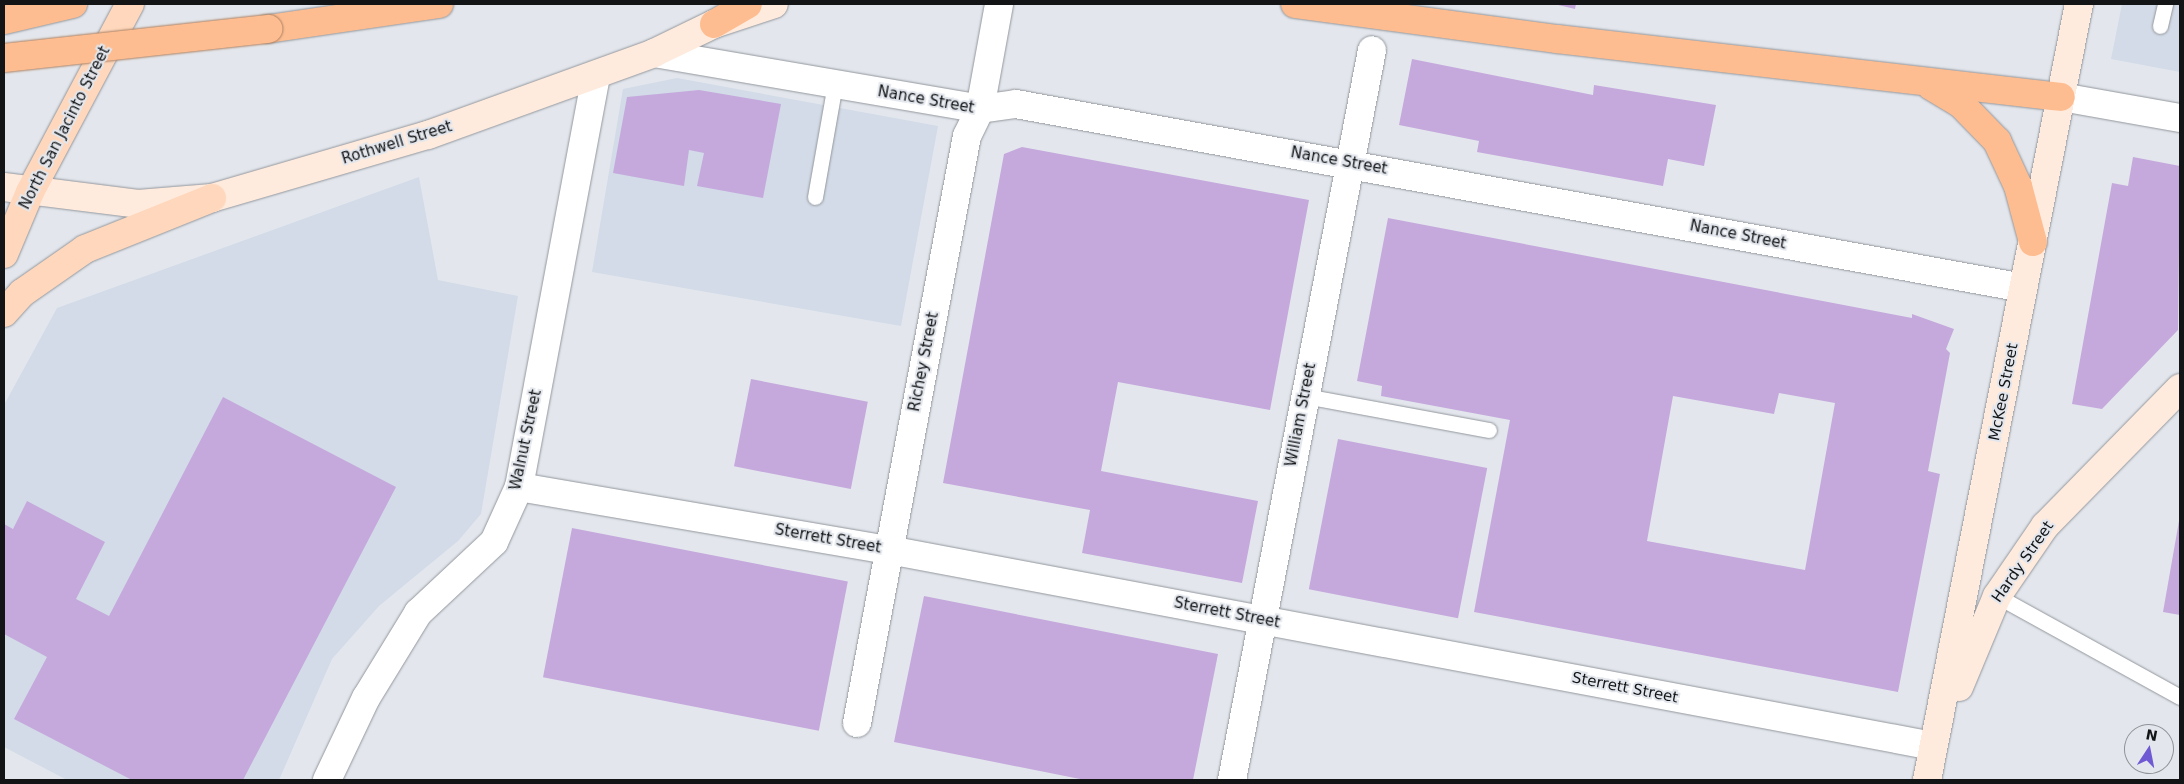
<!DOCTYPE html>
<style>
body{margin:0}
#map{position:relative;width:2184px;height:784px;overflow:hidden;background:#e3e7ed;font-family:"DejaVu Sans",sans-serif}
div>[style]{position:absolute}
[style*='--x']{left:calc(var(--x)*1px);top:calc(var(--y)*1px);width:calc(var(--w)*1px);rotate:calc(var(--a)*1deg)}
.built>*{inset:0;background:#d2dbe7}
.building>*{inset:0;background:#c5a9dd;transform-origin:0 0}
.roads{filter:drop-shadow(0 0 1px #93979d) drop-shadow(0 0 1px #93979d)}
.service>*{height:15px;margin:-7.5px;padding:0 7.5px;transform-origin:7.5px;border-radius:7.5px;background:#fff}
.minor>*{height:28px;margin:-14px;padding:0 14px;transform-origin:14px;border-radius:14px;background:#fff}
.tertiary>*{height:28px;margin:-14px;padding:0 14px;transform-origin:14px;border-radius:14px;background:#fff}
.secondary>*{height:28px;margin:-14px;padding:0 14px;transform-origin:14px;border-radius:14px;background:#ffebde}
.primary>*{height:28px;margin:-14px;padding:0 14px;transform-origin:14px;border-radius:14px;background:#fed7bc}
.motorway>*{height:28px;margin:-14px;padding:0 14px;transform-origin:14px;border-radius:14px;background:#febd90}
.bridges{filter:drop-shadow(0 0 1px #ab8265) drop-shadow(0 0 1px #ab8265)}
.motorway-bridge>*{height:28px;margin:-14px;padding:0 14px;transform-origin:14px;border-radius:14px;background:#febd90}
span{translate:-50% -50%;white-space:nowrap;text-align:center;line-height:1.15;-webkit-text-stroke:4px #e3e7ed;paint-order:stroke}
.street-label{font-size:15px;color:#121416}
.frame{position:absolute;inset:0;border:5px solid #121416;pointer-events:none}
.north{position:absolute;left:2124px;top:724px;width:50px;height:50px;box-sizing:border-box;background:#e3e7ed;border:1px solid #8f9397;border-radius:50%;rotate:11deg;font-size:14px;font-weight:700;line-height:20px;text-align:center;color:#121416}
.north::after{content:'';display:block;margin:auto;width:18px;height:22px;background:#705ad4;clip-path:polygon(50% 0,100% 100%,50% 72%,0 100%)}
</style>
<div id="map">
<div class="built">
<i style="clip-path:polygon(2122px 4px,2180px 4px,2180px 72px,2111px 59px)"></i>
<i style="clip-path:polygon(677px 78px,938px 126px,901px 326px,592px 272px,623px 89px)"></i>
<i style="clip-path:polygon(419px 177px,438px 280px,518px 296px,481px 514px,458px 541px,379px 606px,332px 659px,279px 780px,67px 780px,4px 747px,4px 405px,57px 308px)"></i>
</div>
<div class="building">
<i style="clip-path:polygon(1554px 4px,1576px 4px,1575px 9px)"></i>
<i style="clip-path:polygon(1412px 59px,1593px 95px,1594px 85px,1716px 105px,1704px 166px,1668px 159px,1663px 186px,1477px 152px,1479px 141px,1399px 125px)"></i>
<i style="clip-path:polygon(699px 90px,781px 104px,763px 198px,697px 186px,704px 153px,689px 150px,684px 186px,613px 173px,627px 97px)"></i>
<i style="clip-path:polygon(1022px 147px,1309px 200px,1270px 410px,1118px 382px,1101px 471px,1258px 501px,1242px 583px,1082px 553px,1090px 510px,943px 483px,1004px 154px)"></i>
<i style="clip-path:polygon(2133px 157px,2180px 166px,2178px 330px,2102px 409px,2072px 404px,2112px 183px,2128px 186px)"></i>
<i style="clip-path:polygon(evenodd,1388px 218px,1912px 318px,1912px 314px,1954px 329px,1946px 349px,1950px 353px,1928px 471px,1940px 474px,1898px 692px,1474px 612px,1510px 420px,1381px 396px,1382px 386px,1357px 381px,1388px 218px,1779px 393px,1835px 403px,1805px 570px,1647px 541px,1673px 396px,1774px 414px,1779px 393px)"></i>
<i style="left:751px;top:379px;width:119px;height:89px;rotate:11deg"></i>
<i style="clip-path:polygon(223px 397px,396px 487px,243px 780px,132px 780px,14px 719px,47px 657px,4px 634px,4px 524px,13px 529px,27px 501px,105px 542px,76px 599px,109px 616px)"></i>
<i style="left:1338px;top:439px;width:152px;height:153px;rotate:11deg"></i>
<i style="clip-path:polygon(2179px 521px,2180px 522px,2180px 615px,2163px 612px)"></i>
<i style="left:572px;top:528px;width:281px;height:152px;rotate:11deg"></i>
<i style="clip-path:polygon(924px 596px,1218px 654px,1193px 780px,1085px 780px,894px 742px)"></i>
</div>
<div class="roads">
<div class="service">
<i style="--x:2160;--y:26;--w:23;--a:-77"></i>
<i style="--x:815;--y:197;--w:115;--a:-80"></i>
<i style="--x:1305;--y:396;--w:187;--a:10.5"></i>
<i style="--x:1997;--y:596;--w:209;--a:28.9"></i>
</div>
<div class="minor">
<i style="--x:654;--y:53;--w:331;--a:9.7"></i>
<i style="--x:980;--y:109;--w:36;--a:-8"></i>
<i style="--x:1016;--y:104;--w:1024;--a:10.35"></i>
<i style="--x:519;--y:487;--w:375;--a:9.7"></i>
<i style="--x:889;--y:550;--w:1062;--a:10.63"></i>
<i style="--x:857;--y:723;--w:597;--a:-79.39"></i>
<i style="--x:967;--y:136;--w:30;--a:-64"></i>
<i style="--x:980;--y:109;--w:107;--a:-79.7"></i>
<i style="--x:327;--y:780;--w:91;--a:-64.6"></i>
<i style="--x:366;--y:698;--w:100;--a:-58.5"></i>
<i style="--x:418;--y:613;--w:104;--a:-43.1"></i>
<i style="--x:494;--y:542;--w:60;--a:-65.6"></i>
<i style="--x:519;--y:487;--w:419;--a:-79.4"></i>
<i style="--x:1232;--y:780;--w:743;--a:-79.14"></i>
</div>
<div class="tertiary">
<i style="--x:2061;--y:97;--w:121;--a:10"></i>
</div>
<div class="secondary">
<i style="--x:4;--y:187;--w:135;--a:7.2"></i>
<i style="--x:138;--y:204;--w:74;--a:-4.6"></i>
<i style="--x:212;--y:198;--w:225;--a:-16.3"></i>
<i style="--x:428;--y:135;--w:240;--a:-19.9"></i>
<i style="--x:654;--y:53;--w:67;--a:-25.8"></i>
<i style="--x:714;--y:24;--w:63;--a:-18.4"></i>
<i style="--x:1959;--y:687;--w:99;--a:-67.3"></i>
<i style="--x:1997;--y:596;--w:85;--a:-55.6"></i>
<i style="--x:2045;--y:526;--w:193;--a:-45.6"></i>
<i style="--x:1927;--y:780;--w:791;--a:-78.92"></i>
</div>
<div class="primary">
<i style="--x:4;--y:254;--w:67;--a:-67.2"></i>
<i style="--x:30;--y:192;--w:213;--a:-62"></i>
<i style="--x:4;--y:313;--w:27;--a:-48"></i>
<i style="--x:22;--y:293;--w:77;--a:-34.9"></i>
<i style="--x:85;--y:249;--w:137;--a:-21.9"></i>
</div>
<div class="motorway">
<i style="--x:1295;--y:4;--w:264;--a:7.6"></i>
<i style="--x:1557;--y:39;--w:507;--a:6.56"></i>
<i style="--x:4;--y:20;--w:71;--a:-13.1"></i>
<i style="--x:714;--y:24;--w:39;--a:-30"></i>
<i style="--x:268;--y:29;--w:173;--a:-8.3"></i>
<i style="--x:1931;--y:86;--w:35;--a:31"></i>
<i style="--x:1961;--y:104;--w:52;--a:45.8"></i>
<i style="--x:1997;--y:141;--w:50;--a:65"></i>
<i style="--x:2018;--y:186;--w:58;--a:75"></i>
</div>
</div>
<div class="bridges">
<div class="motorway-bridge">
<i style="--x:4;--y:58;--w:266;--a:-6.3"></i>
</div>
</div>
<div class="street-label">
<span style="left:926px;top:100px;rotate:10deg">Nance Street</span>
<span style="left:65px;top:128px;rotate:-63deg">North San Jacinto Street</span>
<span style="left:397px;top:143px;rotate:-17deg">Rothwell Street</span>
<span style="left:1339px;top:161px;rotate:10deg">Nance Street</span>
<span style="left:1738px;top:235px;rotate:11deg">Nance Street</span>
<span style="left:924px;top:362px;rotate:-79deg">Richey Street</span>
<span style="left:2004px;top:392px;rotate:-79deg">McKee Street</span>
<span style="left:1301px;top:415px;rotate:-79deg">William Street</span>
<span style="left:526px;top:440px;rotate:-78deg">Walnut Street</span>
<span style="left:828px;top:539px;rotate:10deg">Sterrett Street</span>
<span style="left:2023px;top:562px;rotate:-55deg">Hardy Street</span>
<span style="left:1227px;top:613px;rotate:11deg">Sterrett Street</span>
<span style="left:1625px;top:688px;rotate:11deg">Sterrett Street</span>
</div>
<div class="frame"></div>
<div class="north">N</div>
</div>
